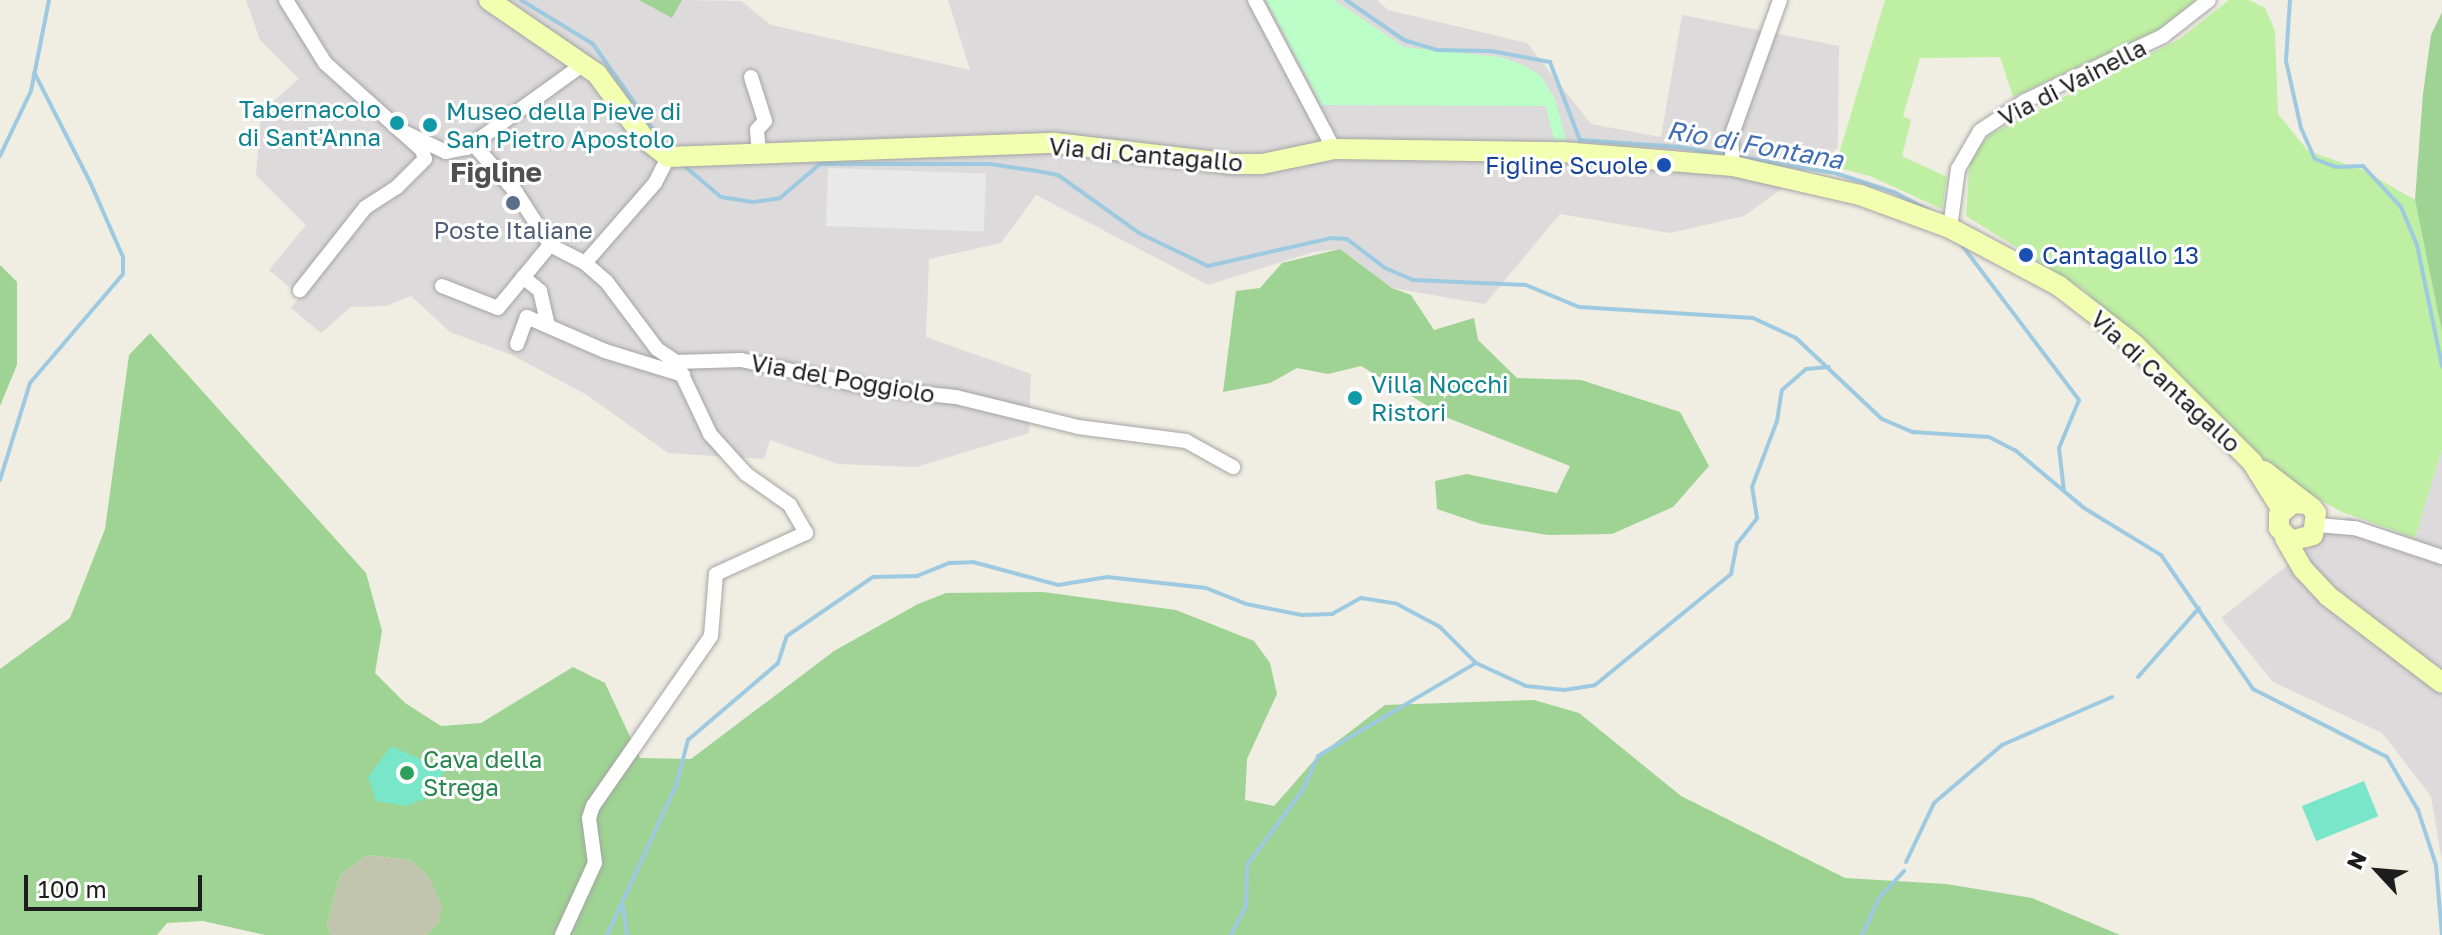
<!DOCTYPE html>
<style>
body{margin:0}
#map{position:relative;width:2442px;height:935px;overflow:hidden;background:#f0ede2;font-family:"Golos Text",sans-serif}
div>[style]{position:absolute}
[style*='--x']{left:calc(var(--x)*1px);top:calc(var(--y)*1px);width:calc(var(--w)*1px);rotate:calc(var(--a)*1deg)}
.residential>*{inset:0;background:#dcdada}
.construction>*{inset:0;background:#c2c5ad}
.grass>*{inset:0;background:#bfefa3}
.forest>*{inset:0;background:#9ed393}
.park>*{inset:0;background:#bbfec8}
.pitch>*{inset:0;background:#79e6c9;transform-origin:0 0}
.parking>*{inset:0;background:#e9e9e9;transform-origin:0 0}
.stream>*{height:4px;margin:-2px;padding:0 2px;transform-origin:2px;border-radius:2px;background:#9ecae1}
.roads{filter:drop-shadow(0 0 2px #a4a4a4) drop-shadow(0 0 2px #a4a4a4)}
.street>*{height:14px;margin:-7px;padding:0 7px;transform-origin:7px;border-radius:7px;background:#fff}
.secondary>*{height:20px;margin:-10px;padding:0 10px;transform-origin:10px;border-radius:10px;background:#f2ffb1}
.dots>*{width:22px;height:22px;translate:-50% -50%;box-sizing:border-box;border:4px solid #fff;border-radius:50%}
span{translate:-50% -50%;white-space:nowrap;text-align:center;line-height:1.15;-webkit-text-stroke:6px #fff;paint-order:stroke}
.street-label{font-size:24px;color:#1d1d1d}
.culture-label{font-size:24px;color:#0d838f}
.right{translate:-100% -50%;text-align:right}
.left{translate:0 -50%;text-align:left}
.transit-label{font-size:24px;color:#164399}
.service-label{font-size:24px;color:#4e5e75}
.leisure-label{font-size:24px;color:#27864d}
.water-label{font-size:26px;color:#416db5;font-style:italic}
.quarter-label{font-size:28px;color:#505050;font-weight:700}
.north{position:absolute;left:2338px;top:831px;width:80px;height:80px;-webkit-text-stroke:6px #fff;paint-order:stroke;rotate:296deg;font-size:22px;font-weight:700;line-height:32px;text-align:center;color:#1d1d1d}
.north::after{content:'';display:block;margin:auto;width:28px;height:36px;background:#1d1d1d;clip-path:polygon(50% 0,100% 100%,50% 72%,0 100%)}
.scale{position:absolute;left:24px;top:875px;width:178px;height:36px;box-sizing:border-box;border:4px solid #1d1d1d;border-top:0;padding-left:10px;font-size:24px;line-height:28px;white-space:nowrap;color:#1d1d1d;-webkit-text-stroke:6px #fff;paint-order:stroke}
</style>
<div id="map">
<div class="residential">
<i style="clip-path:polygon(246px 0,639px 0,672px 17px,681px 0,741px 1px,771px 25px,970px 70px,948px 0,1377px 0,1388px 10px,1527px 43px,1591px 124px,1661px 137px,1682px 15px,1839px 46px,1838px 148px,1744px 216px,1670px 233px,1560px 214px,1485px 304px,1392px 288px,1340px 249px,1313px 252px,1208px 285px,1036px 195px,1001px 243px,929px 259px,926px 337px,1031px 374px,1029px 433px,916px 467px,838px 464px,770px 440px,764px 459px,668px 453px,587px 395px,512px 355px,450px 332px,411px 296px,386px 306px,351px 307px,321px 333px,291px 308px,300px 296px,269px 270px,306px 225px,256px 175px,261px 112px,299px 79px,260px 40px)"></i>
<i style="clip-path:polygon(2442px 449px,2442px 862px,2431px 796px,2382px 733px,2273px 682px,2221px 618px,2348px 517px,2415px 538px)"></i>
</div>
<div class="construction">
<i style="clip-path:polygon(367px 855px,411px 860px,429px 877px,443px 906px,439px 922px,427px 935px,331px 935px,327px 924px,340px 875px)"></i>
</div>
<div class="grass">
<i style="clip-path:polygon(1885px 0,2196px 0,2160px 29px,2013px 97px,2000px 57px,1920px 58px,1903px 116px,1911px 120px,1902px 156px,1947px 177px,1942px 209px,1870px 176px,1835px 167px)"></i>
<i style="clip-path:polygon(2229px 0,2249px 0,2265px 8px,2275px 31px,2278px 114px,2308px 151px,2363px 170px,2415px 200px,2442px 332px,2442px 449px,2415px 538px,2342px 512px,2288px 482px,2082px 288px,1966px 216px,1970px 157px,1990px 134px,2178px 40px)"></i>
</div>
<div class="forest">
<i style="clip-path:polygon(639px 0,743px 0,682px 0,672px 18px)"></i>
<i style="clip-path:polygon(2442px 12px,2442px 332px,2415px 200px,2423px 94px,2431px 35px)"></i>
<i style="clip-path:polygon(1340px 249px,1392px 288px,1411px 295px,1434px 330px,1474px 318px,1478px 340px,1517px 378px,1581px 380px,1680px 412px,1709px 466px,1673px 507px,1612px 534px,1548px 535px,1481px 524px,1437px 509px,1435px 481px,1467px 474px,1557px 493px,1570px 466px,1448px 418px,1361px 366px,1328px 374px,1297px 368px,1270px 383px,1223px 392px,1236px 291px,1260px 288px,1282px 263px)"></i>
<i style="clip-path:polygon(0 265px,17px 282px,17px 365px,0 406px)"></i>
<i style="clip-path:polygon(150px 333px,366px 573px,382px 631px,375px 673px,405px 703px,441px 726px,481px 723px,573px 667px,605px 683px,640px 758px,691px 759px,834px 651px,918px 604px,946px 593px,1043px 592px,1176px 610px,1254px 641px,1270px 663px,1277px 694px,1247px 759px,1245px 800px,1274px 806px,1318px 756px,1385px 705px,1534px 700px,1579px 713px,1681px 796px,1845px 878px,1946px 884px,2032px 898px,2120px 935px,427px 935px,439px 922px,442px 906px,429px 877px,411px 860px,367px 855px,340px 875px,327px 924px,331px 935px,265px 935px,203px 921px,167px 923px,157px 935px,0 935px,0 669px,70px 618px,105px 529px,129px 355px)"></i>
</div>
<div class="park">
<i style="clip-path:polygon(1266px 0,1334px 0,1404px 47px,1500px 57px,1523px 65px,1541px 76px,1555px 99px,1566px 140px,1554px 140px,1546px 106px,1322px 105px)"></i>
</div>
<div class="pitch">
<i style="clip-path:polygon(391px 746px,445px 770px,429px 797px,406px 806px,376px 801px,368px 777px)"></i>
<i style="left:2364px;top:781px;width:38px;height:67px;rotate:68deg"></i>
</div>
<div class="parking">
<i style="left:828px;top:168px;width:158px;height:58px;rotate:2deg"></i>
</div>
<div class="stream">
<i style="--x:521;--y:0;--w:84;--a:31.4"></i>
<i style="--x:593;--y:44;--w:116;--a:54.8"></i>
<i style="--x:1346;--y:0;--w:70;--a:34.6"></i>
<i style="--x:1404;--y:40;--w:34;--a:17"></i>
<i style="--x:1436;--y:50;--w:55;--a:1"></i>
<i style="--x:1491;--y:51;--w:60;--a:10.6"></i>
<i style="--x:1550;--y:62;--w:84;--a:69"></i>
<i style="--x:1580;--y:140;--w:100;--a:4"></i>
<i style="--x:1680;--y:147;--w:157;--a:9.5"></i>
<i style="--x:1835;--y:173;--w:62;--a:17.9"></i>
<i style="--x:1894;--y:192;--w:50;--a:27.6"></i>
<i style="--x:2290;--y:0;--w:61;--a:93.8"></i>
<i style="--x:2286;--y:61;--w:69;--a:77.4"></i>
<i style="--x:2301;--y:128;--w:34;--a:66"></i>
<i style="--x:2315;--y:159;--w:22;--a:21"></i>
<i style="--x:2336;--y:167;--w:27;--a:-2"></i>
<i style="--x:2363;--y:166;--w:56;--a:47.2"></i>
<i style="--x:2401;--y:207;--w:41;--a:67.2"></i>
<i style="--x:2417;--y:245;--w:124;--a:78.3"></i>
<i style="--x:0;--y:156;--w:72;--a:-64.5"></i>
<i style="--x:31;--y:91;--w:93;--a:-78.8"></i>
<i style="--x:682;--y:164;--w:51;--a:40.2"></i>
<i style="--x:721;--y:197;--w:32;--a:9"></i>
<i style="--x:753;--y:202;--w:27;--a:-8"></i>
<i style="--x:780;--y:198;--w:52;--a:-40.4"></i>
<i style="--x:820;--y:164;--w:170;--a:0"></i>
<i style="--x:990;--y:164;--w:48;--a:8.5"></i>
<i style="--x:1037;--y:171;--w:21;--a:11"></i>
<i style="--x:1058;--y:175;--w:100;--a:35.6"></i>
<i style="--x:1139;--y:233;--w:76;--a:25.6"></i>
<i style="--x:1208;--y:266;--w:126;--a:-12.8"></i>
<i style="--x:1331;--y:238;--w:16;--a:4"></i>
<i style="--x:1347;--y:239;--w:48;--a:37.3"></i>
<i style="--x:1385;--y:268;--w:30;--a:23"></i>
<i style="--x:1413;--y:280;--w:113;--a:2.5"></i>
<i style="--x:1526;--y:285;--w:57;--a:22.5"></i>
<i style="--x:1579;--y:307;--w:174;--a:3.6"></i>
<i style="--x:1753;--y:318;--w:47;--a:24.9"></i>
<i style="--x:1796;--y:338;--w:118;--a:43.3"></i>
<i style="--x:1882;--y:419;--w:34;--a:23"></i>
<i style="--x:1913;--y:432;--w:76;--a:3.8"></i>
<i style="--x:1989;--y:437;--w:29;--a:27"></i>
<i style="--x:2015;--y:450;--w:90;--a:40"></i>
<i style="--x:2084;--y:508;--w:90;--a:31.4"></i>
<i style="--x:2161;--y:555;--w:163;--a:55.5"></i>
<i style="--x:2253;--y:689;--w:150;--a:26.9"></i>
<i style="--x:2387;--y:757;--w:61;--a:59.7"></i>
<i style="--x:2418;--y:810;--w:58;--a:71.9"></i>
<i style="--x:2436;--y:865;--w:70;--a:85.1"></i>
<i style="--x:1961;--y:244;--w:196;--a:52.9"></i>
<i style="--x:2079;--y:400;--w:52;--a:112.6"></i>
<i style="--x:2059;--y:448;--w:43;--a:83.4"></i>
<i style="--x:0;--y:480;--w:102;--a:-72.8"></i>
<i style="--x:30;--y:383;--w:143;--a:-49.5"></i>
<i style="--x:123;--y:274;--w:17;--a:-90"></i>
<i style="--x:123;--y:257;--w:82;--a:-113.7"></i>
<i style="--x:90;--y:182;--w:123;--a:-117"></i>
<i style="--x:2138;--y:677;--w:92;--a:-48.5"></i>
<i style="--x:1906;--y:862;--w:65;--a:-64.6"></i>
<i style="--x:1934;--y:803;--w:89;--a:-40.5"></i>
<i style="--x:2002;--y:745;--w:120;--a:-23.6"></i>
<i style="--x:623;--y:906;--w:29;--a:82"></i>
<i style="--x:607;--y:935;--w:164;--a:-65.2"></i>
<i style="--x:676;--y:786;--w:48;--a:-75.4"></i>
<i style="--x:688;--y:740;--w:118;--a:-40.5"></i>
<i style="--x:778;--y:663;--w:28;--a:-72"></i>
<i style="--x:787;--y:636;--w:104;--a:-34.5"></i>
<i style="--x:873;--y:577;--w:44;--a:-1.3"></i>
<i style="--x:917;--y:576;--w:35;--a:-22"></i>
<i style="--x:950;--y:563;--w:23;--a:-2"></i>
<i style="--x:973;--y:562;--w:88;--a:15.1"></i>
<i style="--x:1058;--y:585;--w:50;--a:-9.3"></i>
<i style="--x:1107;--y:577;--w:100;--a:6.3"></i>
<i style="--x:1206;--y:588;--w:43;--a:21.8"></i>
<i style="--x:1246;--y:604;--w:57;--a:11.1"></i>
<i style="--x:1302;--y:615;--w:30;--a:-2"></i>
<i style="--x:1332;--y:614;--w:33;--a:-29"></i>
<i style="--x:1361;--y:598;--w:36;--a:9"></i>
<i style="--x:1397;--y:604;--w:49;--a:28.1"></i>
<i style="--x:1440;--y:627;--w:51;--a:45"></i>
<i style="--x:1476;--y:663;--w:55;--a:24.7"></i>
<i style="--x:1526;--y:686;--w:38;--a:6"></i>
<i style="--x:1564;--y:690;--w:31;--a:-9"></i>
<i style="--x:1595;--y:685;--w:176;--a:-39.2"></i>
<i style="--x:1731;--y:574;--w:31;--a:-79"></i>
<i style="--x:1737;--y:544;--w:33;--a:-52"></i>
<i style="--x:1757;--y:518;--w:31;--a:-99"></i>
<i style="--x:1752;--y:487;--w:71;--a:-69.3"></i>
<i style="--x:1777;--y:421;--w:31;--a:-81"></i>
<i style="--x:1782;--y:390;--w:32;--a:-41"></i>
<i style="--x:1806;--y:369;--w:23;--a:-5"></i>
<i style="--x:1231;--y:935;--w:33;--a:-63"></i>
<i style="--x:1246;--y:906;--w:41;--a:-88.6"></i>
<i style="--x:1247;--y:865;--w:92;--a:-53.4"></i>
<i style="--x:1302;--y:791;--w:38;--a:-65"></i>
<i style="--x:1318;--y:756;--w:183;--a:-30.5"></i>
<i style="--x:1862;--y:935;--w:41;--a:-65.3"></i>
<i style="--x:1879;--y:898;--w:37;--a:-47"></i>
</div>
<div class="roads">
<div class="street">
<i style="--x:286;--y:0;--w:74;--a:58.2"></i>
<i style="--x:325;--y:63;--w:130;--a:41.9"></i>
<i style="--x:422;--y:150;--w:9;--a:72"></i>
<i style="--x:425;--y:159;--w:40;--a:135"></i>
<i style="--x:397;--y:187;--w:38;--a:147"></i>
<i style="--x:365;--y:208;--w:105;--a:128.4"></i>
<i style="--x:1255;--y:0;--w:169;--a:62.1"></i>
<i style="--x:751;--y:77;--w:46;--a:72.3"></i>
<i style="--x:765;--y:121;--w:12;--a:132"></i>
<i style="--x:757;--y:130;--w:22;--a:85"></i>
<i style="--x:402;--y:131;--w:49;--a:25.5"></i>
<i style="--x:446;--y:152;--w:21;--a:-11"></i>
<i style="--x:467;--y:148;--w:145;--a:-35.8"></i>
<i style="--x:474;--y:145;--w:63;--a:48.2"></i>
<i style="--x:516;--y:192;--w:63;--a:57.3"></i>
<i style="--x:1733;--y:166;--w:29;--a:-94"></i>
<i style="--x:1731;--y:137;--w:145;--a:-70.3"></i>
<i style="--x:1950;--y:228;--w:60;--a:-82.3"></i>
<i style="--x:1958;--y:169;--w:44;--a:-59.9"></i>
<i style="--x:1980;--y:131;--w:54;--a:-33.7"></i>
<i style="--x:2025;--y:101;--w:153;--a:-25.2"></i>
<i style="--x:2163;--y:36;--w:58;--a:-38"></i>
<i style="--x:550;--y:245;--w:39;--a:27"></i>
<i style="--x:585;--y:263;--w:106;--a:-48.8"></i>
<i style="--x:655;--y:183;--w:29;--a:-63"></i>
<i style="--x:585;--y:263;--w:28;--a:41"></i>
<i style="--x:606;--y:281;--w:85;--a:53.1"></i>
<i style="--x:657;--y:349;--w:23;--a:34"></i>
<i style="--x:676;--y:362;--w:65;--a:-1.8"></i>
<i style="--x:741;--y:360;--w:135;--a:12"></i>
<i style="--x:873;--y:388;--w:83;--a:6.2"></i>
<i style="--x:956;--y:397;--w:126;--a:13.8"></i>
<i style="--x:1078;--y:427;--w:109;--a:7.4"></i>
<i style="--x:1186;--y:441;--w:54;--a:29"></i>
<i style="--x:523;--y:277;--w:22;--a:39"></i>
<i style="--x:540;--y:291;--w:36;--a:77"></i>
<i style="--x:442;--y:286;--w:60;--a:21.4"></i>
<i style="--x:498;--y:308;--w:82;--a:-50.5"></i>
<i style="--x:517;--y:344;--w:29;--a:-70"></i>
<i style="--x:527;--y:317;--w:85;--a:23.6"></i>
<i style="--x:605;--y:351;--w:82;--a:17.1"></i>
<i style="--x:2318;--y:525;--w:37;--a:5"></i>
<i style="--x:2355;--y:528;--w:92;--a:18.4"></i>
<i style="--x:562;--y:935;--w:79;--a:-65.4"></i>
<i style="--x:595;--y:863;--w:45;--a:-97.6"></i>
<i style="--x:589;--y:818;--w:13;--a:-72"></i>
<i style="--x:593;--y:806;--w:207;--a:-55.2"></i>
<i style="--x:711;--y:636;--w:62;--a:-85.4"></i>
<i style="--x:716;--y:574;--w:99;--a:-24.5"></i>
<i style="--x:806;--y:533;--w:32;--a:-120"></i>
<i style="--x:790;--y:505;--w:54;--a:-144.8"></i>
<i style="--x:746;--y:474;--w:54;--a:-132"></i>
<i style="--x:710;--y:434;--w:80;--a:-115.3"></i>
</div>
<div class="secondary">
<i style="--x:489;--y:0;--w:131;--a:34.4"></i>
<i style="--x:597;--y:74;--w:79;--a:53.7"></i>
<i style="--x:644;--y:138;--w:31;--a:38"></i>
<i style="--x:668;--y:157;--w:387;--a:-2.1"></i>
<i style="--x:1055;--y:143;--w:180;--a:6.7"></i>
<i style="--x:1234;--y:164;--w:28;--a:0"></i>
<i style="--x:1262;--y:164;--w:74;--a:-11.8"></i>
<i style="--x:1334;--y:149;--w:228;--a:0.8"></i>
<i style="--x:1562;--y:152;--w:172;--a:4.7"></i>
<i style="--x:1733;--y:166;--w:130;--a:12.9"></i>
<i style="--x:1860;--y:195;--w:96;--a:20.1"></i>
<i style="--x:1950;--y:228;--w:123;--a:28"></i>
<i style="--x:2059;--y:286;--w:96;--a:37.8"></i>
<i style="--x:2135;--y:345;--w:165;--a:45"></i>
<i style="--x:2252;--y:462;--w:57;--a:58"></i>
<i style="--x:2264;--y:471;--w:61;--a:37.6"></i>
<i style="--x:2312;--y:508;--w:6;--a:51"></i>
<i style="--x:2316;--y:513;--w:22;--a:98"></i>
<i style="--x:2313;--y:535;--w:23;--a:165"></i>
<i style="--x:2291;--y:541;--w:18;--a:-133"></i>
<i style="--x:2279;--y:528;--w:13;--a:-90"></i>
<i style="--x:2279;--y:515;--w:18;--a:-41"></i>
<i style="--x:2293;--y:503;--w:14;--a:4"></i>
<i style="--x:2285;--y:538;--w:36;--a:60"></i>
<i style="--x:2303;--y:569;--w:37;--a:47"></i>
<i style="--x:2328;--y:596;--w:143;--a:37.3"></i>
</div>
</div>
<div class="dots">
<i style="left:397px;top:123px;background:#0f9aa8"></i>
<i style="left:430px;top:125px;background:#0f9aa8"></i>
<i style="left:1664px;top:165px;background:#1a4fb4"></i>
<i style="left:513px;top:203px;background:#5c6f8a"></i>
<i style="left:2026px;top:255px;background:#1a4fb4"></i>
<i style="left:1355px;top:398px;background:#0f9aa8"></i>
<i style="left:407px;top:773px;background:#2e9e5b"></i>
</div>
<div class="street-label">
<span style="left:2072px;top:82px;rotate:-27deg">Via di Vainella</span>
<span style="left:1146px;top:154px;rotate:5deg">Via di Cantagallo</span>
<span style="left:843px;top:378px;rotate:10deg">Via del Poggiolo</span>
<span style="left:2166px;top:381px;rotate:43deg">Via di Cantagallo</span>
</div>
<div class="culture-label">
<span class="right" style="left:381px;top:123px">Tabernacolo<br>di Sant'Anna</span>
<span class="left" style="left:446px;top:125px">Museo della Pieve di<br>San Pietro Apostolo</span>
<span class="left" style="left:1371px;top:398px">Villa Nocchi<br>Ristori</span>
</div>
<div class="transit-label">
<span class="right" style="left:1648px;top:165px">Figline Scuole</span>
<span class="left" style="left:2042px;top:255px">Cantagallo 13</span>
</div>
<div class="service-label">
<span style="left:513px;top:230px">Poste Italiane</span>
</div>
<div class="leisure-label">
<span class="left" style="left:423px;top:773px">Cava della<br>Strega</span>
</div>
<div class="water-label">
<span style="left:1755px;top:145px;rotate:10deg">Rio di Fontana</span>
</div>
<div class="quarter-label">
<span style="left:496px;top:172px">Figline</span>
</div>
<div class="north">N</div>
<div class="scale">100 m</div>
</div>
